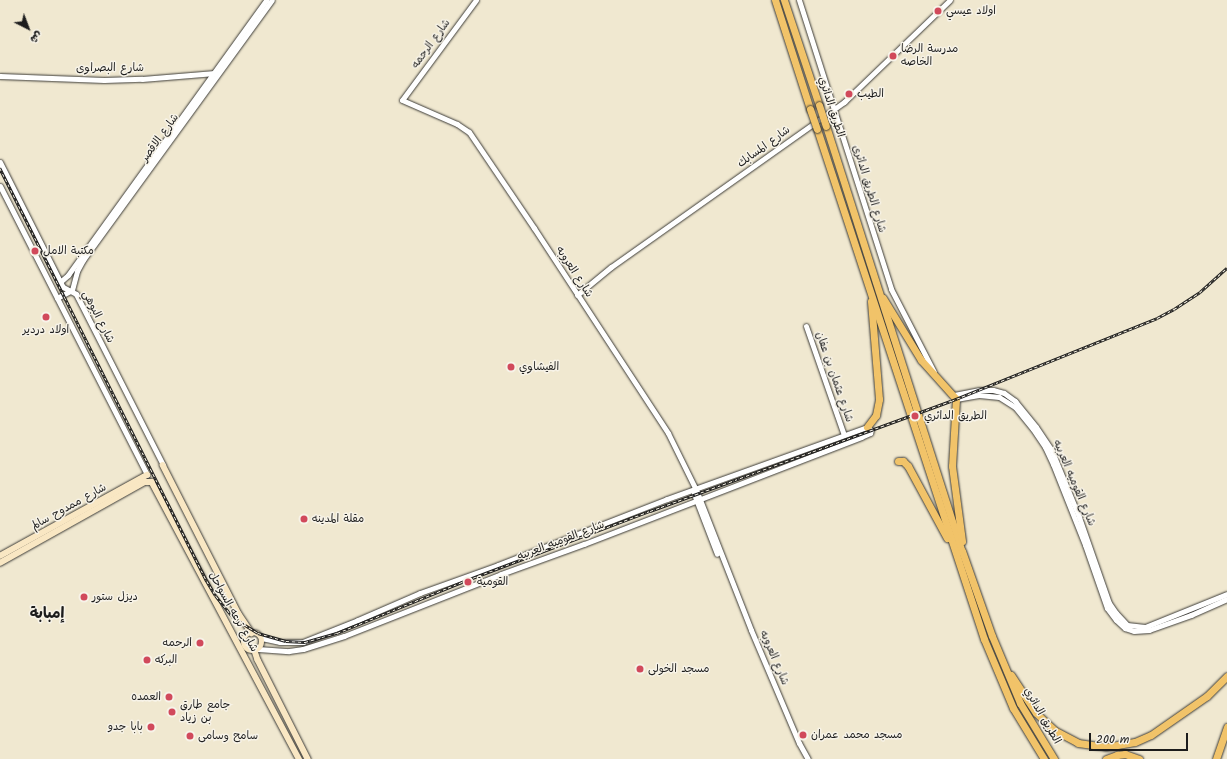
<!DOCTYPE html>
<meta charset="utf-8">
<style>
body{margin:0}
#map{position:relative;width:1227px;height:759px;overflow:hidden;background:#f0e8d0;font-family:Kalam,"Playpen Sans Arabic",sans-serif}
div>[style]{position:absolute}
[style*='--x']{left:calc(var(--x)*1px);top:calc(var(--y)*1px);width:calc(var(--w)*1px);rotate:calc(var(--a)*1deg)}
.roads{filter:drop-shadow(0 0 1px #3c3b37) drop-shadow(0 0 1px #3c3b37)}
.tertiary>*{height:5px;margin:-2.5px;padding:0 2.5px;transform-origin:2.5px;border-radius:2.5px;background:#fff}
.secondary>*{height:5.5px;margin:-2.75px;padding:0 2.75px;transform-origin:2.75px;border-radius:2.75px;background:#f9e7c3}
.secondary>.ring{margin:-2.75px;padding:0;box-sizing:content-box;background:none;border:5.5px solid #f9e7c3;border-radius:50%}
.motorway>*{height:7px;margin:-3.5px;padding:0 3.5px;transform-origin:3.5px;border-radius:3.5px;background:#f1c369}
.rail>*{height:2.5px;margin-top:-1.25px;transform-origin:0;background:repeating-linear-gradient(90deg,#f7f3e8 0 3px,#1c1c1c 0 6px);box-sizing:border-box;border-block:1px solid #1c1c1c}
.bridges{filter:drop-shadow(0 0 1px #3c3b37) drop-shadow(0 0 1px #3c3b37)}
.motorway-bridge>*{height:7px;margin:-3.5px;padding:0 3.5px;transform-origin:3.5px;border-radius:3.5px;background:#f1c369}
.dots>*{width:11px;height:11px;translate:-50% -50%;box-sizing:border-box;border:2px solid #f7f3e8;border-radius:50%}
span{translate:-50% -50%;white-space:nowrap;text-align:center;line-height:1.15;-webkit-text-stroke:3px #f7f3e8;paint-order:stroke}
.poi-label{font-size:11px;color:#1c1c1c}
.left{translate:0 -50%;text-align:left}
.right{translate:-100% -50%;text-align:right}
.street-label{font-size:11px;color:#1c1c1c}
.district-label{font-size:15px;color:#1c1c1c;font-weight:700}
.north{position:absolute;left:8px;top:8px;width:40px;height:40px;-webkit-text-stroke:3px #f7f3e8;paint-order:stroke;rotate:138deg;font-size:11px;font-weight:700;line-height:16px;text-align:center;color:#1c1c1c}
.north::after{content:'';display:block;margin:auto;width:14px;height:18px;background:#1c1c1c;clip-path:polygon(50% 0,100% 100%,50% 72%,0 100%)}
.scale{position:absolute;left:1089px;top:733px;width:99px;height:18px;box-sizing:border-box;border:2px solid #1c1c1c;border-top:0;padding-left:5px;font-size:12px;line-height:14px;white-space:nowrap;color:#1c1c1c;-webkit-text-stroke:3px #f7f3e8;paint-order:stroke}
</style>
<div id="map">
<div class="roads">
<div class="tertiary">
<i style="--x:476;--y:0;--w:124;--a:126.5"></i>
<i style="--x:402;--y:100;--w:60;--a:23.6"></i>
<i style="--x:457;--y:124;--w:14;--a:34"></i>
<i style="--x:469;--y:132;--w:116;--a:55.9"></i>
<i style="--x:534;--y:228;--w:245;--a:56.8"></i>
<i style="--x:668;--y:433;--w:66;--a:63.8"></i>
<i style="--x:697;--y:492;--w:148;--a:68.6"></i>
<i style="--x:751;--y:630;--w:123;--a:67"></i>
<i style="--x:799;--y:743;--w:18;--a:61"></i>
<i style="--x:799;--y:0;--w:303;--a:72.3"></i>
<i style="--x:891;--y:289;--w:93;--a:62.6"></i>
<i style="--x:0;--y:76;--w:104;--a:2.2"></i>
<i style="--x:104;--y:80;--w:38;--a:-2"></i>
<i style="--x:142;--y:79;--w:73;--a:-4.7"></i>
<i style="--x:0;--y:162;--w:140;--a:63.3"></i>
<i style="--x:63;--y:287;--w:15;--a:28"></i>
<i style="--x:76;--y:294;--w:192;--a:63"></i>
<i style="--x:0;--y:186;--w:324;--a:63"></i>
<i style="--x:60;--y:282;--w:11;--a:-41"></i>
<i style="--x:68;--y:275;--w:339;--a:-54.2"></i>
<i style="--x:577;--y:295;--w:44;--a:-39.5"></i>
<i style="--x:611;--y:267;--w:286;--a:-35.3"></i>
<i style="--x:844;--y:102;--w:147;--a:-43.9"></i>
<i style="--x:57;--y:298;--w:17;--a:-28"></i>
<i style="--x:72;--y:290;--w:20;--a:-75"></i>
<i style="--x:77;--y:271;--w:13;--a:-61"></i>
<i style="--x:83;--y:260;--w:321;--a:-54"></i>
<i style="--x:806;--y:326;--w:115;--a:70.8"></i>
<i style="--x:954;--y:395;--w:26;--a:-11"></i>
<i style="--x:980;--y:390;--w:13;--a:0"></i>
<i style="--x:993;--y:390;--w:11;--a:15"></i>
<i style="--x:1004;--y:393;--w:14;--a:36"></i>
<i style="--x:1015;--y:401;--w:33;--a:51"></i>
<i style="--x:1036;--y:427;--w:27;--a:56"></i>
<i style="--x:1051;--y:449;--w:74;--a:67.6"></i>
<i style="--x:1079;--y:517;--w:91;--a:70.8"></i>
<i style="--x:1109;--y:603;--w:12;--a:55"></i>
<i style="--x:1116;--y:613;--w:16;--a:47"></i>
<i style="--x:1127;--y:625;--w:18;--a:6"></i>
<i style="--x:1145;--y:627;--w:88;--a:-21.9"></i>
<i style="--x:956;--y:399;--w:23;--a:-10"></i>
<i style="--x:979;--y:395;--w:20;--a:6"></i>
<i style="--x:999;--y:397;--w:19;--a:32"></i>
<i style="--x:1015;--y:407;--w:28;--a:51"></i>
<i style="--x:1033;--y:429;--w:22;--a:56"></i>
<i style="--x:1045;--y:447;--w:19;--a:65"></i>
<i style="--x:1053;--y:464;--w:87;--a:68.4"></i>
<i style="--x:1085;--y:545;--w:67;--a:70.8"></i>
<i style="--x:1107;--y:608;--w:15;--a:53"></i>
<i style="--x:1116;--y:620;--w:12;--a:42"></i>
<i style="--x:1125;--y:628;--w:9;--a:18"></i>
<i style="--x:1134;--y:631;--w:15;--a:-4"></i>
<i style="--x:1149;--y:630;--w:45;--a:-19.7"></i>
<i style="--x:1191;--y:615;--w:39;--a:-24"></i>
<i style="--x:695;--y:490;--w:4;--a:104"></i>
<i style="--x:694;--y:494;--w:64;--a:69"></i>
<i style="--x:258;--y:649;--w:31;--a:4"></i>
<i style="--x:289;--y:651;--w:14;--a:-8"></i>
<i style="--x:303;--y:649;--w:43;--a:-17.6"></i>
<i style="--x:344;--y:636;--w:169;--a:-21.5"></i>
<i style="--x:501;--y:574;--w:88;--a:-19.9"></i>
<i style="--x:584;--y:544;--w:297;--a:-21.1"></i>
<i style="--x:861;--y:437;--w:10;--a:-24"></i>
<i style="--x:870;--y:433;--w:3;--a:-72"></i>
<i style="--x:871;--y:430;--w:5;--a:-143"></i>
<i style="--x:867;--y:427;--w:213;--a:160.2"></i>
<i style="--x:667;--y:499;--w:181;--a:158.7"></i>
<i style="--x:498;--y:565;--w:83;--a:160.3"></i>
<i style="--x:420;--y:593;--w:68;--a:156.5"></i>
<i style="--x:358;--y:620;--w:59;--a:158.2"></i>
<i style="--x:303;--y:642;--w:23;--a:180"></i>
<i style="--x:280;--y:642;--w:19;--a:-168"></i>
</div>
<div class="secondary">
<i style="--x:163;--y:465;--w:167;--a:63"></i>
<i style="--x:239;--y:614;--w:23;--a:56"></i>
<i style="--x:0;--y:556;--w:168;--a:-28.9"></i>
<i style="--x:0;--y:563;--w:166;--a:-29.2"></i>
<i style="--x:145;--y:482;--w:7;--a:0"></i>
<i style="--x:152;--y:482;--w:314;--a:62"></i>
<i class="ring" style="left:244px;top:633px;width:12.5px;height:12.5px"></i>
<i style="--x:255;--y:651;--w:9;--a:72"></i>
<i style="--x:258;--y:660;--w:111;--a:63.2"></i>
</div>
<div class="motorway">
<i style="--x:775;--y:0;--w:114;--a:72.2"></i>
<i style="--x:784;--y:0;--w:111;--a:71.6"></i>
<i style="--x:826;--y:126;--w:446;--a:72.3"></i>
<i style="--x:962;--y:551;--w:90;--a:70.6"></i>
<i style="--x:992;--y:636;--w:73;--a:67.3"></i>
<i style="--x:1020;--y:703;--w:66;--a:58.7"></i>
<i style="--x:817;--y:129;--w:537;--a:71.87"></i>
<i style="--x:984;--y:639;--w:75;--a:67.2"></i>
<i style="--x:1013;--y:708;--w:60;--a:58.7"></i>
<i style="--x:883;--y:298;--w:73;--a:58.5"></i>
<i style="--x:921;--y:360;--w:52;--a:48.1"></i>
<i style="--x:956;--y:399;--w:67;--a:93.4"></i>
<i style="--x:952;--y:466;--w:76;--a:82.4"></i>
<i style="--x:867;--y:427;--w:15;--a:-53"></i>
<i style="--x:876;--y:415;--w:16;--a:-79"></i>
<i style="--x:879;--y:399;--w:98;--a:-94.7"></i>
<i style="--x:898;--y:461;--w:5;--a:0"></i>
<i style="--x:903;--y:461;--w:7;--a:45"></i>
<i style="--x:908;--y:466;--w:82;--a:61.6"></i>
<i style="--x:1011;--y:675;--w:45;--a:56.7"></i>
<i style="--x:1036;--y:713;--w:25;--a:43"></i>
<i style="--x:1054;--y:730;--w:27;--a:28"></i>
<i style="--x:1078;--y:743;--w:28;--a:8"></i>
<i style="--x:1106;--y:747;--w:29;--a:-10"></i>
<i style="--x:1135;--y:742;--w:17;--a:-24"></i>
<i style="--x:1151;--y:735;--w:68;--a:-34.9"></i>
<i style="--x:1207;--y:696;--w:28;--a:-45"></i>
<i style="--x:1106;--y:759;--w:12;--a:-20"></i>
<i style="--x:1117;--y:755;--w:8;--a:-7"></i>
<i style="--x:1125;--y:754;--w:15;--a:20"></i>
<i style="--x:1216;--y:759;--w:34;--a:-71"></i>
</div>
</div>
<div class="rail">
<i style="--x:0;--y:168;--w:462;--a:63.4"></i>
<i style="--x:207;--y:581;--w:17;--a:59"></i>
<i style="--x:216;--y:596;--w:28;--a:51"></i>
<i style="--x:234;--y:618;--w:28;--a:32"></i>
<i style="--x:258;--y:633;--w:29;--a:16"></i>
<i style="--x:286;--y:641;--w:19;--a:3"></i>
<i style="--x:305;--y:642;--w:33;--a:-16"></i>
<i style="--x:337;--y:633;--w:140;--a:-22.2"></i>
<i style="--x:467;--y:580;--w:196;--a:-20.7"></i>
<i style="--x:650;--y:511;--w:320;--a:-20.1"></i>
<i style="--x:951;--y:401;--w:222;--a:-21.9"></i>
<i style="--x:1157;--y:318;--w:19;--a:-28"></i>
<i style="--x:1174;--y:309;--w:31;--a:-33"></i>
<i style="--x:1200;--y:292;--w:36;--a:-42"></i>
</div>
<div class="bridges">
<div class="motorway-bridge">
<i style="--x:819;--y:105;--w:22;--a:72"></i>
<i style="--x:810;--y:109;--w:21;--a:71"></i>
</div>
</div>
<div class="dots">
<i style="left:938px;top:11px;background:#d1495b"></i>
<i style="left:893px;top:56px;background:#d1495b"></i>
<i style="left:849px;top:94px;background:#d1495b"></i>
<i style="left:35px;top:251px;background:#d1495b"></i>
<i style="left:46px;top:317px;background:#d1495b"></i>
<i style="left:511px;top:367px;background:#d1495b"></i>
<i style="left:915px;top:416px;background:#d1495b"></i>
<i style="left:304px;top:519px;background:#d1495b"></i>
<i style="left:468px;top:582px;background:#d1495b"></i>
<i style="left:84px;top:597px;background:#d1495b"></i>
<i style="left:200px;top:643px;background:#d1495b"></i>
<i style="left:147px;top:660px;background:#d1495b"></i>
<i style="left:640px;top:669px;background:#d1495b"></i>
<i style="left:169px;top:697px;background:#d1495b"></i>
<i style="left:172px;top:712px;background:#d1495b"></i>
<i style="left:151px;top:727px;background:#d1495b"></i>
<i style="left:803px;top:735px;background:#d1495b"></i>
<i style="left:190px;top:736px;background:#d1495b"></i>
</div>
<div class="poi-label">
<span class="left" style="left:946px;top:11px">اولاد عيسي</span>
<span class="left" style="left:901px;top:56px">مدرسة الرضا<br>الخاصه</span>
<span class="left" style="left:857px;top:94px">الطيب</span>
<span class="left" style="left:43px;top:251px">مكتبة الامل</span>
<span style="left:46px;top:330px">اولاد دردير</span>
<span class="left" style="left:519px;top:367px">الفيشاوي</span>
<span class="left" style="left:924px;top:416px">الطريق الدائري</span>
<span class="left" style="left:312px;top:519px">مقلة المدينه</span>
<span class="left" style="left:477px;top:582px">القومية</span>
<span class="left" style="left:92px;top:597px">ديزل ستور</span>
<span class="right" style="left:192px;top:643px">الرحمه</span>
<span class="left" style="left:155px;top:660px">البركه</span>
<span class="left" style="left:648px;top:669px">مسجد الخولى</span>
<span class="right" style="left:161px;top:697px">العمده</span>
<span class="left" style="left:180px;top:712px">جامع طارق<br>بن زياد</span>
<span class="right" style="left:143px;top:727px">بابا جدو</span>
<span class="left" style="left:811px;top:735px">مسجد محمد عمران</span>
<span class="left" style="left:198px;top:736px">سامح وسامى</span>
</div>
<div class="street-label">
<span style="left:431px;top:44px;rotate:-54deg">شارع الرحمه</span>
<span style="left:110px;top:68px">شارع البصراوى</span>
<span style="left:831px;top:107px;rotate:72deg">الطريق الدائري</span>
<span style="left:160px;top:138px;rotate:-54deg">شارع الاقصر</span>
<span style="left:764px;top:147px;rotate:-36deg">شارع المسابك</span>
<span style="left:869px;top:189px;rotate:73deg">شارع الطريق الدائرى</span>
<span style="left:574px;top:272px;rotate:57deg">شارع العروبه</span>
<span style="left:98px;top:317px;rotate:63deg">شارع البوهي</span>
<span style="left:834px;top:377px;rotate:71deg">شارع عثمان بن عفان</span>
<span style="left:1074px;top:483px;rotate:67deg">شارع القوميه العربيه</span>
<span style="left:69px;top:507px;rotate:-29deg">شارع ممدوح سالم</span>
<span style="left:561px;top:541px;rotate:-21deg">شارع القوميه العربيه</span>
<span style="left:233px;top:612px;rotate:61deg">شارع ترعه السواحل</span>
<span style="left:774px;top:658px;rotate:67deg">شارع العروبه</span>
<span style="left:1042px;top:716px;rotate:60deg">الطريق الدائري</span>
</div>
<div class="district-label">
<span style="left:47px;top:615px">إمبابة</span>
</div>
<div class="north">ش</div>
<div class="scale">200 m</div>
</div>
